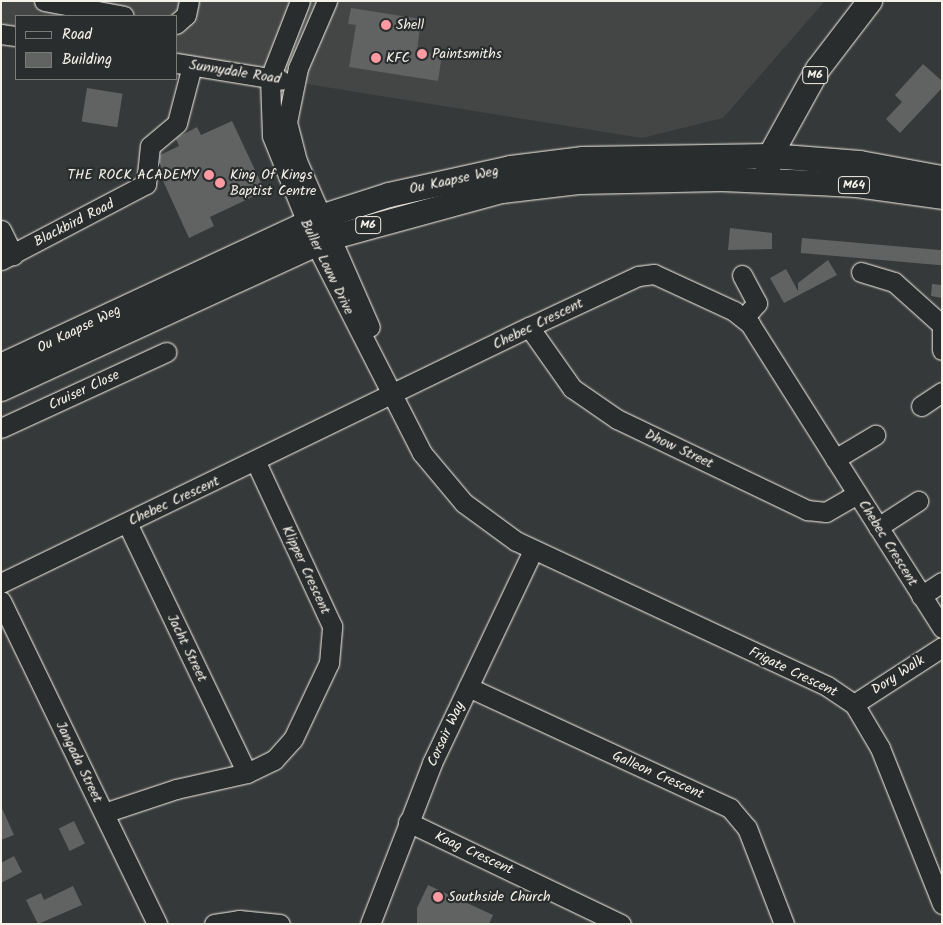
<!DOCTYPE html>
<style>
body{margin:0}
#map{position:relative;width:943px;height:925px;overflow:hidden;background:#363939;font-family:Kalam,sans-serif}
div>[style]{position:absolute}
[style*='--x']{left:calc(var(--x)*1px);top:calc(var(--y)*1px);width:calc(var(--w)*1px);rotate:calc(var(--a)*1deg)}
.built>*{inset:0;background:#434645}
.building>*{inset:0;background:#616362;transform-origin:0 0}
.roads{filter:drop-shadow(0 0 1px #f4f1e8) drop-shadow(0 0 1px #f4f1e8)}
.minor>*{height:19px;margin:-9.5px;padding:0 9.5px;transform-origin:9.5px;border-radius:9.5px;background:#2a2d2e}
.major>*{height:24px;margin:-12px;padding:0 12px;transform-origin:12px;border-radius:12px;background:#2a2d2e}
.dots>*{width:14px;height:14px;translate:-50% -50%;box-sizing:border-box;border:2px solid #2a2d2e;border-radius:50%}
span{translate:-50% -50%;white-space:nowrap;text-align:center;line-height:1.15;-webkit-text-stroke:4.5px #2a2d2e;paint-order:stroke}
.shield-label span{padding:1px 4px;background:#2a2d2e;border:1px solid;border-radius:4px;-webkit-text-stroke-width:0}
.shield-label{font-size:12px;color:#f4f1e8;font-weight:700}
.poi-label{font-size:14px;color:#f4f1e8}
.left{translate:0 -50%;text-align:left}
.right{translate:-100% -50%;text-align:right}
.street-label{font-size:14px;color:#f4f1e8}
.frame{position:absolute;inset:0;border:2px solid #f4f1e8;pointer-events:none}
.legend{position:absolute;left:15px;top:15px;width:162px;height:65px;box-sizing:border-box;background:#2a2d2e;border:1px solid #7b7b78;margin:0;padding:6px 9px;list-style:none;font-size:15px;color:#f4f1e8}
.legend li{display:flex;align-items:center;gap:10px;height:25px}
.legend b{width:25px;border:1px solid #7b7b78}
</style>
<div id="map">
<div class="built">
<i style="clip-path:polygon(1px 1px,825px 1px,723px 118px,642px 138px,176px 63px,176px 16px,16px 16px,16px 36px,1px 34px)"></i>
</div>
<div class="building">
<i style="clip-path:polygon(351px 8px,421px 19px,417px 51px,442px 55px,438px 81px,349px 67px,356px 25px,348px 24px)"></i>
<i style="clip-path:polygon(923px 64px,942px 81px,942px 88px,900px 133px,886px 119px,902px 102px,895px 95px)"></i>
<i style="left:87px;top:88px;width:36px;height:34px;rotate:9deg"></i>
<i style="clip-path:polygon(232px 121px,265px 191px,210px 217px,214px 226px,189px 238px,159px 172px,160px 155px,179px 146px,176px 139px,180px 136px,197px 127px,201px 135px)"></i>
<i style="clip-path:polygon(730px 228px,772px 233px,772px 249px,728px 250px)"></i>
<i style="left:802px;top:238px;width:141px;height:15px;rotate:5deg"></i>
<i style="clip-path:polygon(828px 260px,837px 275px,784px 303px,770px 278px,786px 269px,798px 291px,798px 283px)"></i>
<i style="clip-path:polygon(932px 284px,942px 285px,942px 298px,931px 296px)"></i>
<i style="clip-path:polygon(1px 806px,14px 835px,1px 840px)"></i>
<i style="left:74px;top:821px;width:25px;height:17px;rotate:64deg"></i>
<i style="clip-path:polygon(14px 856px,22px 872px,1px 883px,1px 863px)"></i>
<i style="clip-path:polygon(428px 885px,493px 915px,489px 924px,417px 924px,417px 908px)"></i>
<i style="clip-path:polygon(73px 886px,82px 905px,38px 924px,26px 900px,41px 893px,44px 900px)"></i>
</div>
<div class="roads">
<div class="minor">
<i style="--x:44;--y:1;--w:81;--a:10.6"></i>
<i style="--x:300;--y:1;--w:83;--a:111.3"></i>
<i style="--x:270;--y:78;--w:58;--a:88"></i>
<i style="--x:272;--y:136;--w:118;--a:68"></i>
<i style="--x:316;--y:245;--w:233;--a:63"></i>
<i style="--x:422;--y:453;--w:65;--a:50"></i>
<i style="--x:464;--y:503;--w:64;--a:36.2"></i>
<i style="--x:516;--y:541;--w:343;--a:25"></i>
<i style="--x:827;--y:686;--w:32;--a:34"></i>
<i style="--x:854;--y:704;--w:51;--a:59.4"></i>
<i style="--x:880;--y:748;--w:168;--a:68.3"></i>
<i style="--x:327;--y:1;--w:73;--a:113.4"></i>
<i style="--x:298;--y:68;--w:55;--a:101.5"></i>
<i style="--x:287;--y:122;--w:40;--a:75.6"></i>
<i style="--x:297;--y:161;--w:181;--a:66.3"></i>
<i style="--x:176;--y:24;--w:13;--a:-42"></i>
<i style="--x:186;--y:15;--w:14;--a:-78"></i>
<i style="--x:1;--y:34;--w:15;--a:8"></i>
<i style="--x:176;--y:63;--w:106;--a:9.2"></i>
<i style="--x:1;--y:230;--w:28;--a:64"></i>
<i style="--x:1;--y:260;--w:164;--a:-27.7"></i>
<i style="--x:146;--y:184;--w:38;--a:-84"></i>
<i style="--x:150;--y:146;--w:35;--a:-40"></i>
<i style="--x:177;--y:123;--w:59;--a:-75.3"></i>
<i style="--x:861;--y:272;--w:34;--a:17"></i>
<i style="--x:894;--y:282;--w:64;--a:41.9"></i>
<i style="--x:742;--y:275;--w:32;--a:62"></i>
<i style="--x:757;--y:303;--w:20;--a:131"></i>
<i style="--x:529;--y:327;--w:75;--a:54.8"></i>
<i style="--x:572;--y:388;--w:55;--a:34.6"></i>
<i style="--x:617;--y:419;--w:211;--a:25.6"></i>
<i style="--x:807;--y:510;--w:19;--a:6"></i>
<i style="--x:826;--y:512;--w:36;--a:-30"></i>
<i style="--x:942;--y:330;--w:20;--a:90"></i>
<i style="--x:921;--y:406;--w:25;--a:-34"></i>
<i style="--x:1;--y:428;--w:182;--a:-24.7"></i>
<i style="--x:835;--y:459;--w:47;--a:-31"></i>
<i style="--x:127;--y:523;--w:277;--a:64.4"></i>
<i style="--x:878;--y:527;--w:48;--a:-33"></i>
<i style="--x:1;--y:583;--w:587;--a:-25.87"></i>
<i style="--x:529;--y:327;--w:120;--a:-25.1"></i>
<i style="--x:638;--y:276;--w:16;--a:-7"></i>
<i style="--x:654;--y:274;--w:88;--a:24.8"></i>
<i style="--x:734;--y:311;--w:21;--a:39"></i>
<i style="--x:750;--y:324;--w:360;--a:57.7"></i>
<i style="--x:921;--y:596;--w:25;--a:-34"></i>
<i style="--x:1;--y:601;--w:359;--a:64.2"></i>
<i style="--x:468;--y:687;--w:289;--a:24.8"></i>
<i style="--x:730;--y:808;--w:26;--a:50"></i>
<i style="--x:747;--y:828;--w:103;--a:68.9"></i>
<i style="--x:854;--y:704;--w:105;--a:-32.9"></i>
<i style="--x:104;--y:813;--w:76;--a:-18.4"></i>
<i style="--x:176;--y:789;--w:73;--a:-12.7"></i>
<i style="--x:247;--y:773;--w:30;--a:-26"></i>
<i style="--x:274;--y:760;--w:28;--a:-48"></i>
<i style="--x:293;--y:739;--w:84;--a:-64.7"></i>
<i style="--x:329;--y:663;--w:37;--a:-85"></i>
<i style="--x:332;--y:626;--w:181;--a:-114.9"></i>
<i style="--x:408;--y:822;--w:236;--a:25.6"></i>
<i style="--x:214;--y:924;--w:25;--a:-9"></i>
<i style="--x:239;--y:920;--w:41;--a:5.6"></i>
<i style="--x:370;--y:924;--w:173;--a:-68.9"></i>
<i style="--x:432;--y:763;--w:236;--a:-64.6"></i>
</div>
<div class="major">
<i style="--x:768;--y:169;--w:13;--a:-81"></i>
<i style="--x:770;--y:156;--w:99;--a:-61.1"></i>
<i style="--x:818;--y:69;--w:86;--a:-52.6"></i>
<i style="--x:1;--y:366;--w:353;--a:-25"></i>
<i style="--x:321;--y:217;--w:71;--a:-17.9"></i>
<i style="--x:389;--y:195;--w:125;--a:-12.5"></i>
<i style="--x:511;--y:168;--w:73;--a:-7.1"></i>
<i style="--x:583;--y:159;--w:187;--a:-0.9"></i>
<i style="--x:770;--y:156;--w:90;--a:4.4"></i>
<i style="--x:860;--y:163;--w:83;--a:10.4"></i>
<i style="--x:1;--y:389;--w:362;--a:-24.7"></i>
<i style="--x:330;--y:238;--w:178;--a:-15.3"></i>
<i style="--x:502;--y:191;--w:79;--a:-6.6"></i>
<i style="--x:580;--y:182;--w:142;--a:-1.2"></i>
<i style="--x:722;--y:179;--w:135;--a:2.5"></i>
<i style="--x:857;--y:185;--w:86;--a:8"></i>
</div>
</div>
<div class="dots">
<i style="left:386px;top:25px;background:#ff9aa2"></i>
<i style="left:422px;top:54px;background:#ff9aa2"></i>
<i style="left:376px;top:58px;background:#ff9aa2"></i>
<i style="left:209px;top:175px;background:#ff9aa2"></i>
<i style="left:220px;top:183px;background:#ff9aa2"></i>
<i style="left:438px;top:897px;background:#ff9aa2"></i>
</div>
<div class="shield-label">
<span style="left:815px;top:75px">M6</span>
<span style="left:854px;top:185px">M64</span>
<span style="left:368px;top:225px">M6</span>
</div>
<div class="poi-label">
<span class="left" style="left:396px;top:25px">Shell</span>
<span class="left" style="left:432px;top:54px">Paintsmiths</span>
<span class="left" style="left:386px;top:58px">KFC</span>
<span class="right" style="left:199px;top:175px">THE ROCK ACADEMY</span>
<span class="left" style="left:230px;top:183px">King Of Kings<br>Baptist Centre</span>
<span class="left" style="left:448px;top:897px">Southside Church</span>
</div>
<div class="street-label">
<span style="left:235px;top:72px;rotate:9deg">Sunnydale Road</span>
<span style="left:454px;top:180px;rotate:-12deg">Ou Kaapse Weg</span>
<span style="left:74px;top:223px;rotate:-27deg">Blackbird Road</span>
<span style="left:327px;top:267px;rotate:64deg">Buller Louw Drive</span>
<span style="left:538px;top:324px;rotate:-26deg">Chebec Crescent</span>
<span style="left:79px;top:329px;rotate:-26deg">Ou Kaapse Weg</span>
<span style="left:84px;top:390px;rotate:-25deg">Cruiser Close</span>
<span style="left:679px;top:449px;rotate:25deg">Dhow Street</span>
<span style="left:174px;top:501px;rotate:-25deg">Chebec Crescent</span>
<span style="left:888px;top:543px;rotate:58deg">Chebec Crescent</span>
<span style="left:306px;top:570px;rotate:65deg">Klipper Crescent</span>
<span style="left:187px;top:648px;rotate:64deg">Jacht Street</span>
<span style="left:793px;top:672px;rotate:26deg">Frigate Crescent</span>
<span style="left:898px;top:675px;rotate:-33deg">Dory Walk</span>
<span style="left:446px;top:734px;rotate:-65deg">Corsair Way</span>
<span style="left:79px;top:762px;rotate:64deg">Jangada Street</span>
<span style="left:658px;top:775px;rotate:24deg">Galleon Crescent</span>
<span style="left:474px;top:853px;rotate:25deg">Kaag Crescent</span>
</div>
<div class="frame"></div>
<ul class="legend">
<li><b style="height:6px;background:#2a2d2e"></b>Road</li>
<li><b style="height:14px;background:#616362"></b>Building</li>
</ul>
</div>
